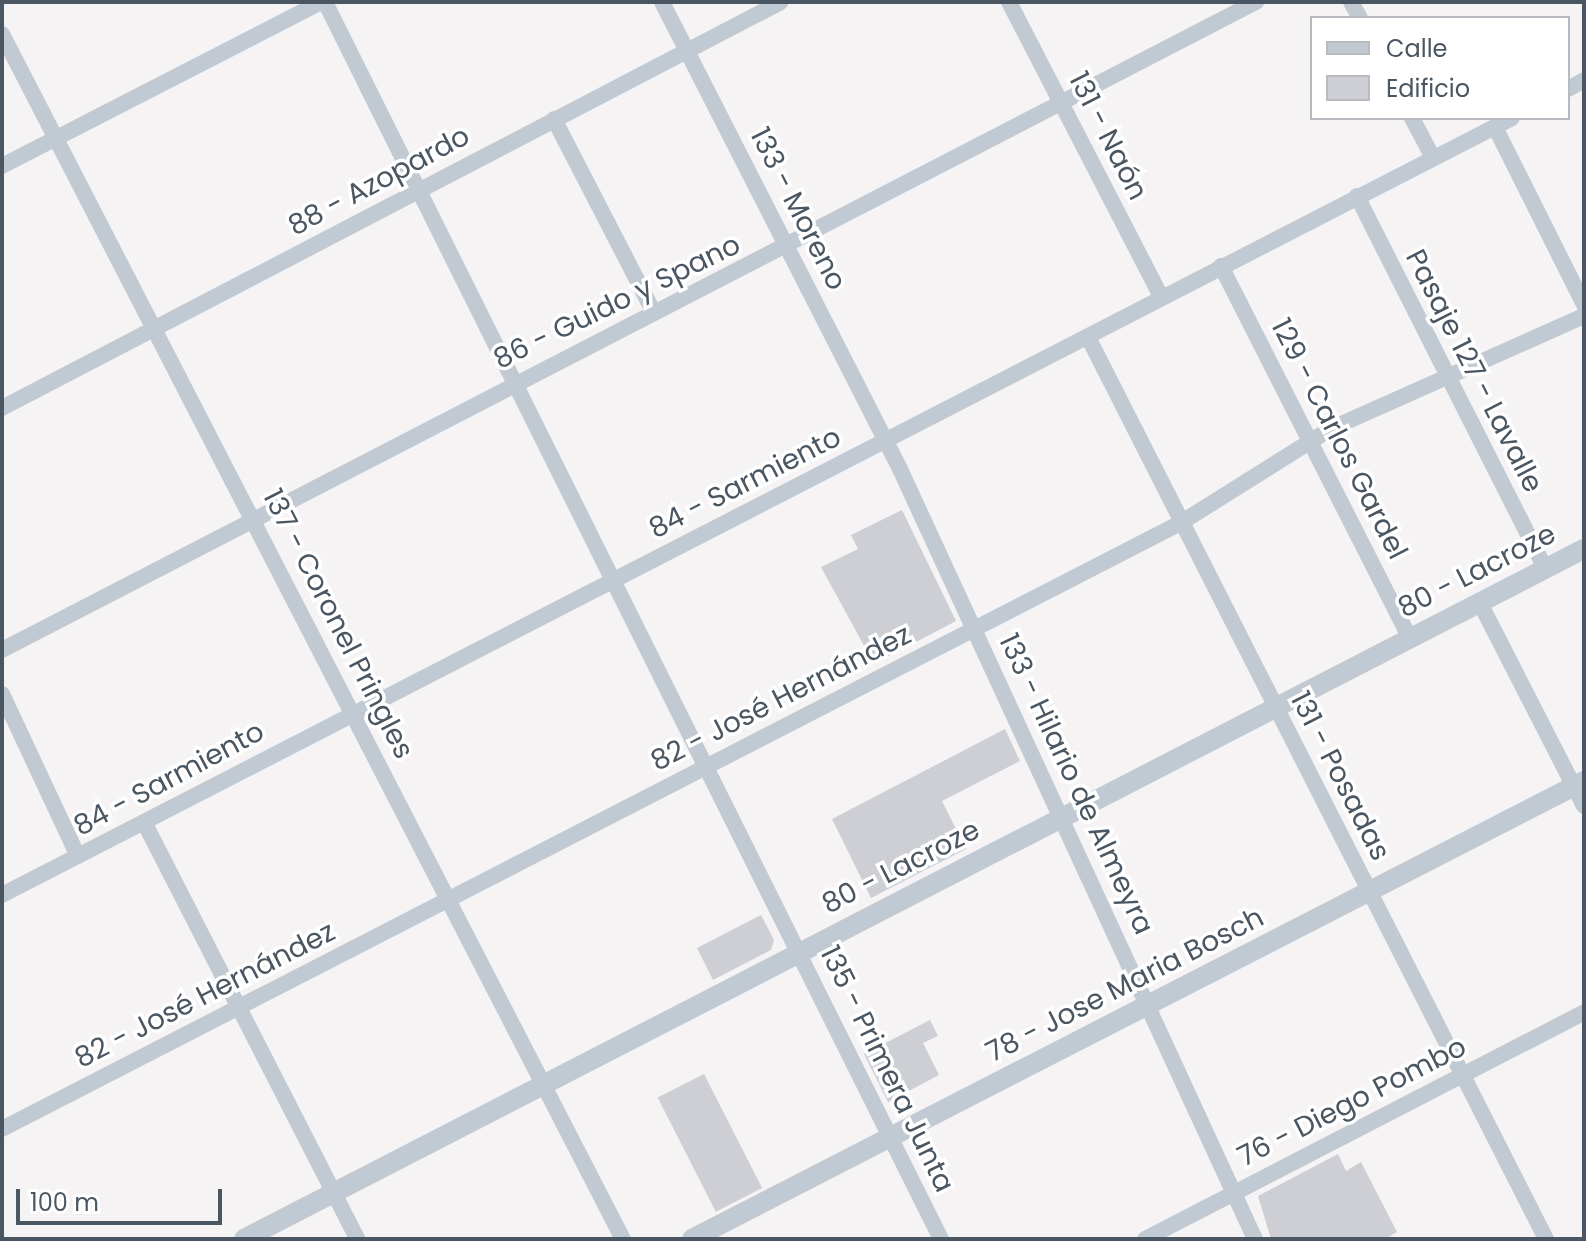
<!DOCTYPE html>
<meta charset="utf-8">
<style>
body{margin:0}
#map{position:relative;width:1586px;height:1241px;overflow:hidden;background:#f5f3f3;font-family:Poppins,sans-serif}
div>[style]{position:absolute}
[style*='--x']{left:calc(var(--x)*1px);top:calc(var(--y)*1px);width:calc(var(--w)*1px);rotate:calc(var(--a)*1deg)}
.building>*{inset:0;background:#cdcfd5;transform-origin:0 0}
.minor>*{height:16px;margin:-8px;padding:0 8px;transform-origin:8px;border-radius:8px;background:#c1cad2}
.tertiary>*{height:20px;margin:-10px;padding:0 10px;transform-origin:10px;border-radius:10px;background:#c1cad2}
span{translate:-50% -50%;white-space:nowrap;text-align:center;line-height:1.15;-webkit-text-stroke:7px #fff;paint-order:stroke}
.street-label{font-size:28px;color:#4a5661}
.frame{position:absolute;inset:0;border:4px solid #4a5661;pointer-events:none}
.legend{position:absolute;left:1310px;top:16px;width:260px;height:104px;box-sizing:border-box;background:#fff;border:2px solid #b7bbc0;margin:0;padding:10px 14px;list-style:none;font-size:24px;color:#4a5661}
.legend li{display:flex;align-items:center;gap:16px;height:40px}
.legend b{width:40px;border:2px solid #b7bbc0}
.scale{position:absolute;left:16px;top:1189px;width:206px;height:36px;box-sizing:border-box;border:4px solid #4a5661;border-top:0;padding-left:10px;font-size:24px;line-height:28px;white-space:nowrap;color:#4a5661;-webkit-text-stroke:6px #fff;paint-order:stroke}
</style>
<div id="map">
<div class="building">
<i style="clip-path:polygon(902px 510px,956px 621px,874px 664px,821px 567px,858px 549px,851px 535px)"></i>
<i style="clip-path:polygon(1005px 729px,1020px 761px,942px 801px,966px 849px,871px 898px,832px 819px)"></i>
<i style="clip-path:polygon(761px 915px,774px 940px,771px 950px,713px 980px,697px 948px)"></i>
<i style="clip-path:polygon(930px 1020px,938px 1036px,923px 1043px,939px 1075px,888px 1102px,864px 1054px)"></i>
<i style="left:704px;top:1074px;width:128px;height:52px;rotate:63deg"></i>
<i style="clip-path:polygon(1338px 1154px,1346px 1171px,1361px 1162px,1397px 1232px,1385px 1239px,1271px 1239px,1258px 1196px)"></i>
</div>
<div class="minor">
<i style="--x:325;--y:2;--w:1382;--a:63.53"></i>
<i style="--x:662;--y:2;--w:524;--a:62.99"></i>
<i style="--x:900;--y:469;--w:848;--a:65.25"></i>
<i style="--x:1009;--y:2;--w:329;--a:62.7"></i>
<i style="--x:1351;--y:2;--w:18;--a:61"></i>
<i style="--x:2;--y:34;--w:1356;--a:62.74"></i>
<i style="--x:1568;--y:89;--w:18;--a:-29"></i>
<i style="--x:1412;--y:118;--w:45;--a:62.3"></i>
<i style="--x:554;--y:119;--w:218;--a:62.7"></i>
<i style="--x:1495;--y:127;--w:199;--a:63.4"></i>
<i style="--x:2;--y:166;--w:359;--a:-27.2"></i>
<i style="--x:1357;--y:196;--w:417;--a:63.2"></i>
<i style="--x:1221;--y:266;--w:416;--a:63.1"></i>
<i style="--x:1088;--y:337;--w:1012;--a:63.08"></i>
<i style="--x:2;--y:408;--w:878;--a:-27.53"></i>
<i style="--x:1480;--y:603;--w:228;--a:62.9"></i>
<i style="--x:2;--y:650;--w:1412;--a:-27.33"></i>
<i style="--x:2;--y:694;--w:179;--a:64.9"></i>
<i style="--x:144;--y:822;--w:468;--a:62.9"></i>
<i style="--x:2;--y:895;--w:1698;--a:-27.23"></i>
<i style="--x:2;--y:1129;--w:1327;--a:-27.22"></i>
<i style="--x:1182;--y:522;--w:175;--a:-32.1"></i>
<i style="--x:1330;--y:429;--w:278;--a:-24"></i>
<i style="--x:1145;--y:1239;--w:494;--a:-27.3"></i>
</div>
<div class="tertiary">
<i style="--x:244;--y:1239;--w:1507;--a:-27.25"></i>
<i style="--x:692;--y:1239;--w:1003;--a:-27.18"></i>
</div>
<div class="street-label">
<span style="left:1108px;top:136px;rotate:63deg">131 - Naón</span>
<span style="left:379px;top:181px;rotate:-28deg">88 - Azopardo</span>
<span style="left:798px;top:209px;rotate:63deg">133 - Moreno</span>
<span style="left:617px;top:302px;rotate:-26deg">86 - Guido y Spano</span>
<span style="left:1474px;top:371px;rotate:63deg">Pasaje 127 - Lavalle</span>
<span style="left:1339px;top:439px;rotate:63deg">129 - Carlos Gardel</span>
<span style="left:745px;top:483px;rotate:-27deg">84 - Sarmiento</span>
<span style="left:1477px;top:571px;rotate:-27deg">80 - Lacroze</span>
<span style="left:338px;top:624px;rotate:63deg">137 - Coronel Pringles</span>
<span style="left:781px;top:698px;rotate:-27deg">82 - José Hernández</span>
<span style="left:1340px;top:776px;rotate:63deg">131 - Posadas</span>
<span style="left:169px;top:779px;rotate:-28deg">84 - Sarmiento</span>
<span style="left:1076px;top:784px;rotate:65deg">133 - Hilario de Almeyra</span>
<span style="left:901px;top:867px;rotate:-27deg">80 - Lacroze</span>
<span style="left:1125px;top:985px;rotate:-27deg">78 - Jose Maria Bosch</span>
<span style="left:205px;top:995px;rotate:-27deg">82 - José Hernández</span>
<span style="left:887px;top:1069px;rotate:64deg">135 - Primera Junta</span>
<span style="left:1352px;top:1102px;rotate:-27deg">76 - Diego Pombo</span>
</div>
<div class="frame"></div>
<ul class="legend">
<li><b style="height:10px;background:#c1cad2"></b>Calle</li>
<li><b style="height:22px;background:#cdcfd5"></b>Edificio</li>
</ul>
<div class="scale">100 m</div>
</div>
